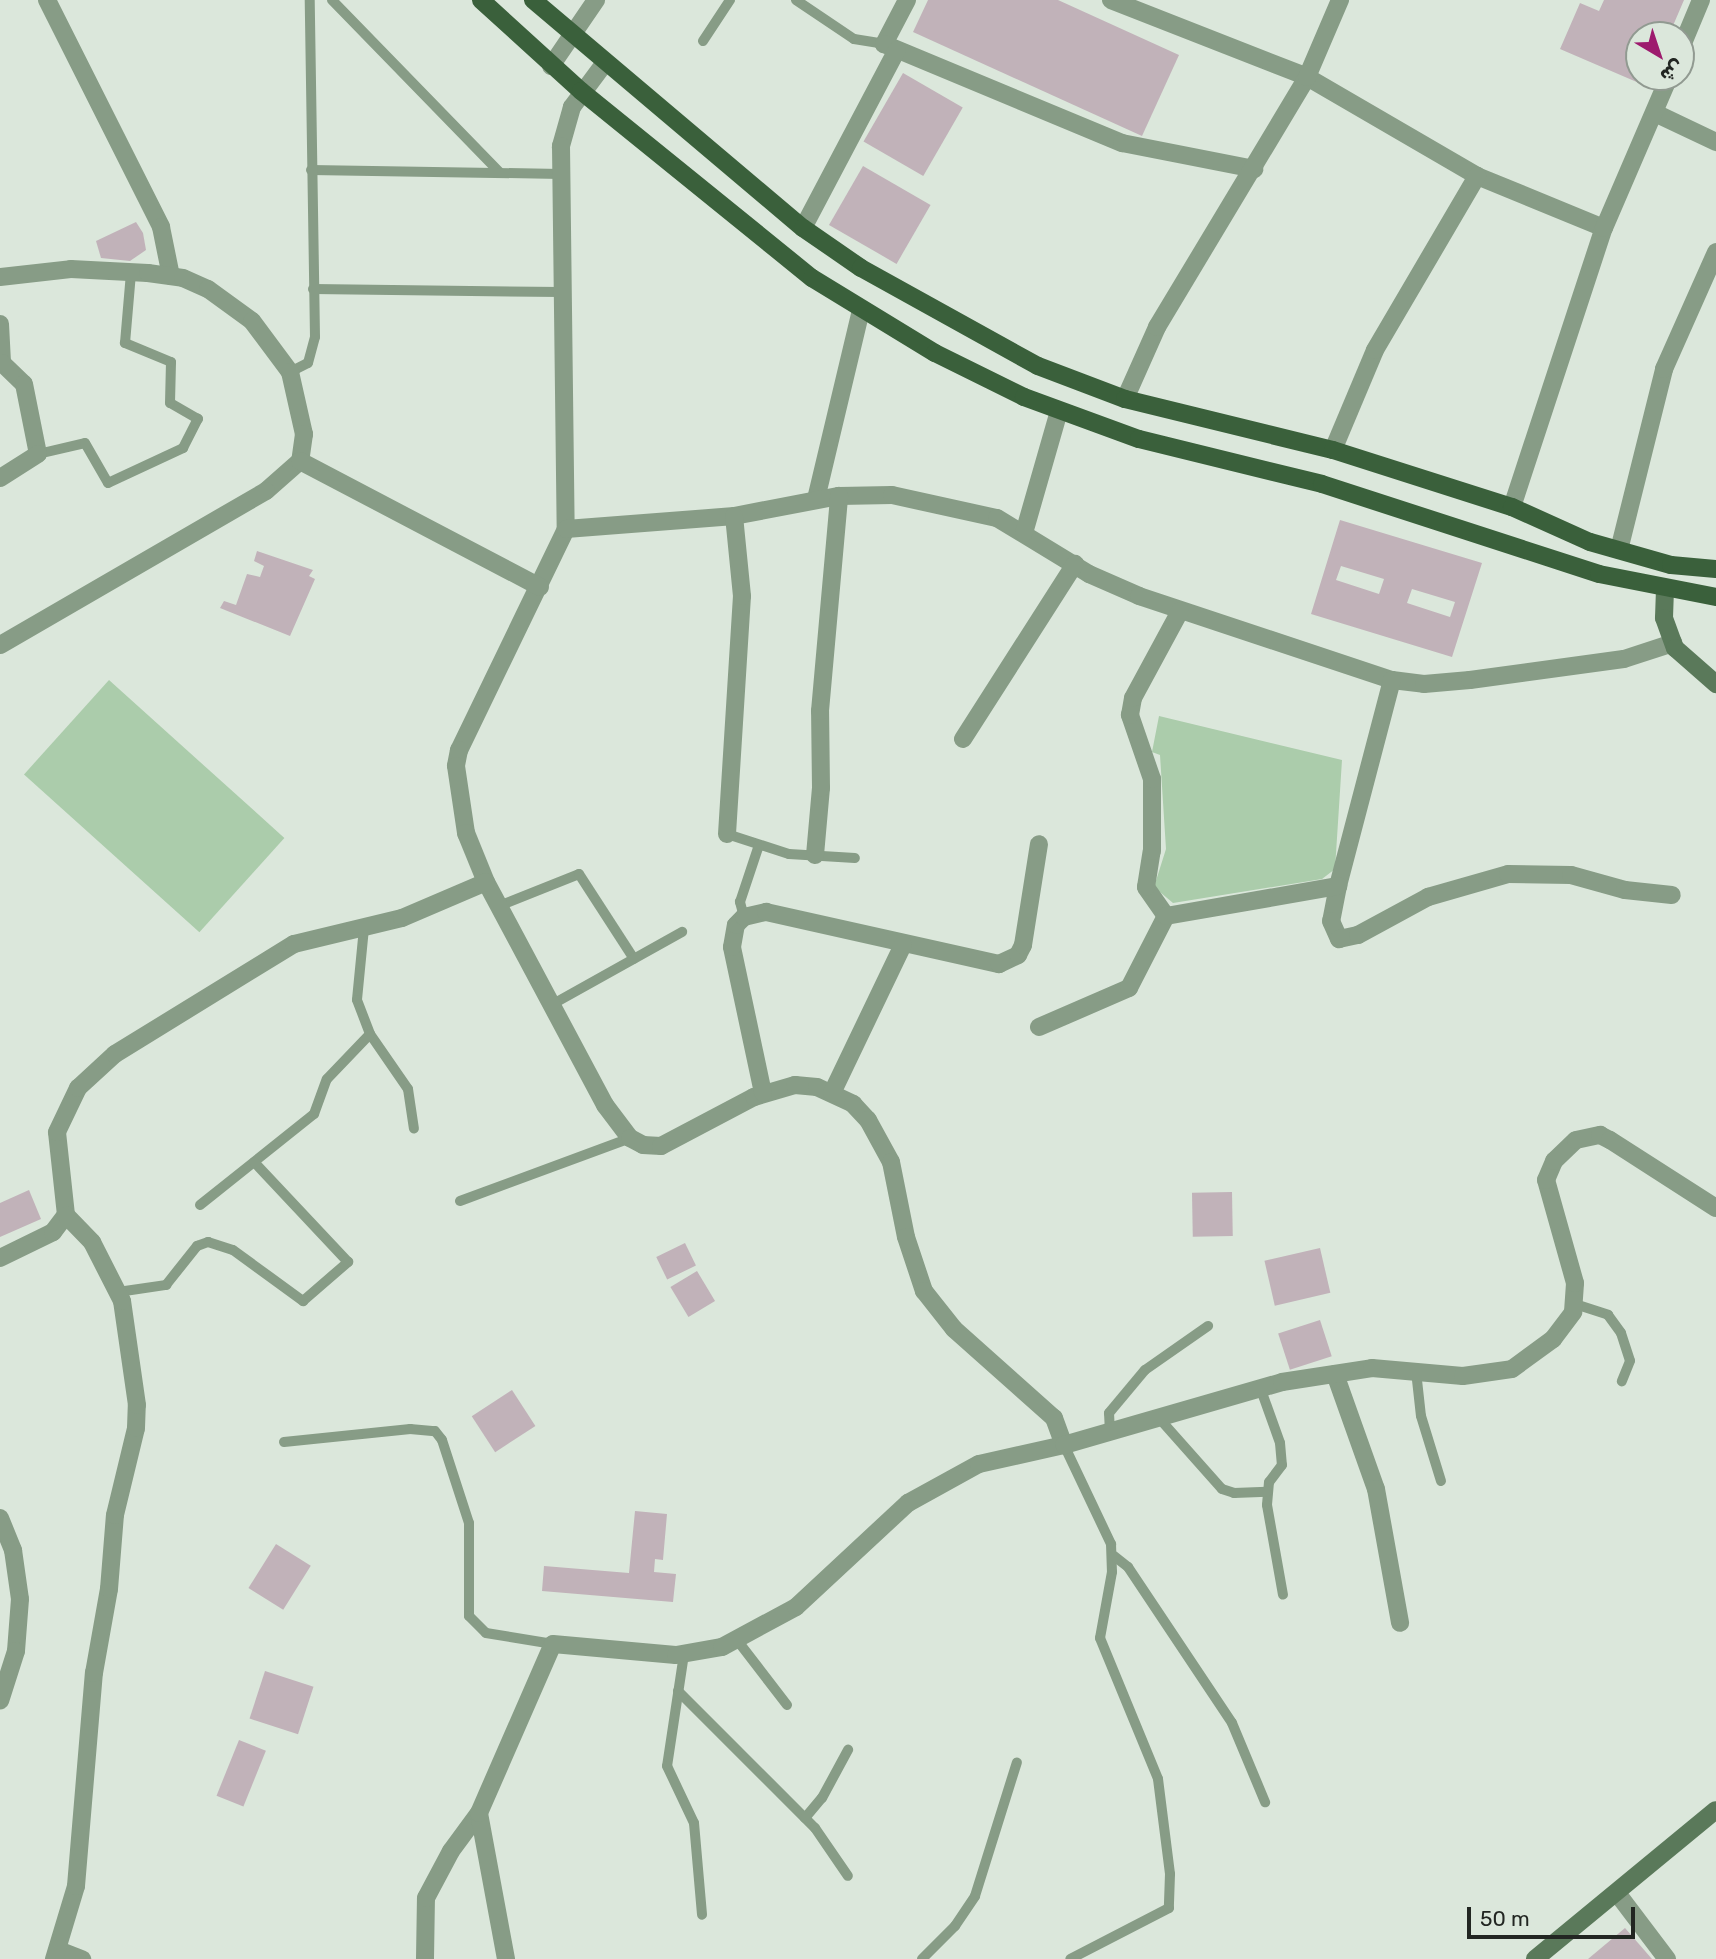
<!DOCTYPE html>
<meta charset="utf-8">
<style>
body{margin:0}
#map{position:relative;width:1716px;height:1959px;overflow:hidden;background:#dbe7db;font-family:Rubik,Cairo,sans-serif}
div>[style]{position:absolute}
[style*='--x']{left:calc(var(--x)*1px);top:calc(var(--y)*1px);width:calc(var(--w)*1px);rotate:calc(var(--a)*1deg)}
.green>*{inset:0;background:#abccab;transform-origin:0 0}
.building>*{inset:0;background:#c1b2b9;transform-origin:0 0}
.service>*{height:10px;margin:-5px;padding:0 5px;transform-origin:5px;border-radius:5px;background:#879c86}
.minor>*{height:18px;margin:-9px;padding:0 9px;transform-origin:9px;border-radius:9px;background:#879c86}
.secondary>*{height:18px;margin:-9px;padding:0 9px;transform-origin:9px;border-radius:9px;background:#5a795a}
.primary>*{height:18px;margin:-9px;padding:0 9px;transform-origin:9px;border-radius:9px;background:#3a603b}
span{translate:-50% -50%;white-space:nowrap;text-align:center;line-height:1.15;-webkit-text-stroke:5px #dbe7db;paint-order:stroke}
.north{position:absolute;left:1625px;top:21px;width:70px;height:70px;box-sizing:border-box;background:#dbe7db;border:2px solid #919a91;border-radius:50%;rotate:141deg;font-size:19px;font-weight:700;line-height:28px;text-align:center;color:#222622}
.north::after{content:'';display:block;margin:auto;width:24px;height:32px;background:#9d1b6e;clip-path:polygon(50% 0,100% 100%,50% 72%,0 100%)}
.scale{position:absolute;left:1467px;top:1907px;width:168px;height:32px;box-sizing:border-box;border:4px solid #222622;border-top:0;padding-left:9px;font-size:21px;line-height:24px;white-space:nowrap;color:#222622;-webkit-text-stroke:5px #dbe7db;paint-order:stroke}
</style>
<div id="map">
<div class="green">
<i style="left:109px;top:680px;width:236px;height:127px;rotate:42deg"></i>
<i style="clip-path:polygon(1159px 716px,1342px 760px,1335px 869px,1322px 879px,1173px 903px,1154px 887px,1166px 849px,1160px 755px,1152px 752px)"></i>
</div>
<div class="building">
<i style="clip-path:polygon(928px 0,1058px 0,1179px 55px,1142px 136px,913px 32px)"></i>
<i style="clip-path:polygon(1604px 0,1684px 0,1669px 35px,1639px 35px,1639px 77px,1650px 77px,1646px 86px,1560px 49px,1580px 3px,1599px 11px)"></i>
<i style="left:903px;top:73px;width:69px;height:79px;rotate:30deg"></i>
<i style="left:863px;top:166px;width:78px;height:68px;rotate:30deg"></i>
<i style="clip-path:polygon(136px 222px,143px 233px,146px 250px,130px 261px,101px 258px,96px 241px)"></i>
<i style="clip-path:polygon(evenodd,1340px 520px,1482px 563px,1452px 657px,1311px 614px,1340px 520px,1341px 566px,1384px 579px,1379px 594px,1336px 580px,1341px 566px,1340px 520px,1412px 589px,1455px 602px,1450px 617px,1407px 603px,1412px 589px)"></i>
<i style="clip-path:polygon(257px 551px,313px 570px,309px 576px,315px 579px,290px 636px,220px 608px,224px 601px,236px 605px,247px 574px,260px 577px,264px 566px,254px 561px)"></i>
<i style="clip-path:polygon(29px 1190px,41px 1219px,0 1237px,0 1203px)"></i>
<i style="left:1232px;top:1192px;width:44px;height:40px;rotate:89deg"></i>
<i style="left:685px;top:1243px;width:25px;height:32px;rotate:64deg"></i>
<i style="left:1320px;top:1248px;width:46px;height:57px;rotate:77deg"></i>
<i style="left:697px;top:1271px;width:35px;height:31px;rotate:59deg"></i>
<i style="left:1320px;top:1320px;width:38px;height:44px;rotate:72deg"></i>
<i style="left:512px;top:1390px;width:43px;height:48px;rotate:57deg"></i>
<i style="clip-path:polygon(635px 1511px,667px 1514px,663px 1560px,655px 1559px,654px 1572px,676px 1574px,673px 1602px,542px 1591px,544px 1566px,629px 1573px)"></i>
<i style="left:276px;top:1544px;width:41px;height:52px;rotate:32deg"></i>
<i style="left:265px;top:1671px;width:51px;height:50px;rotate:18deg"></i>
<i style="left:239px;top:1740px;width:29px;height:60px;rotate:22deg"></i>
<i style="clip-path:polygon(1625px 1928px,1652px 1959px,1588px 1959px)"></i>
</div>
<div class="service">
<i style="--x:332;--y:0;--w:241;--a:45.8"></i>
<i style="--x:796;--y:0;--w:70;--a:33.9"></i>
<i style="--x:854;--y:39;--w:30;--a:9"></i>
<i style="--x:703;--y:41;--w:49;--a:-56.6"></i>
<i style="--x:311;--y:170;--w:250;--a:0.9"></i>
<i style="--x:313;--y:289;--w:248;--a:0.7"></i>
<i style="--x:290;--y:372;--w:20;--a:-27"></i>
<i style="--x:308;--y:363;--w:27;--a:-75"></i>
<i style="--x:315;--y:337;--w:337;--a:-90.9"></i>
<i style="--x:38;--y:454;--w:48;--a:-13.2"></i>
<i style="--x:85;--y:443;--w:46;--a:60.1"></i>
<i style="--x:108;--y:483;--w:83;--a:-25"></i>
<i style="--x:183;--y:448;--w:33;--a:-63"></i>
<i style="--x:198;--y:419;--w:32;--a:-150"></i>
<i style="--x:170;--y:403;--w:41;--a:-88.6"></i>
<i style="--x:171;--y:362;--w:50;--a:-157.6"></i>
<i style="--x:125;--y:343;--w:70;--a:-85.1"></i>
<i style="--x:727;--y:834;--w:65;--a:17.9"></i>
<i style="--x:789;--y:854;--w:66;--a:3.5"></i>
<i style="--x:499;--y:906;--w:86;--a:-21.8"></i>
<i style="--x:579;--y:874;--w:101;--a:57.1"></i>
<i style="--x:744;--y:917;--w:16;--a:-105"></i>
<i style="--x:740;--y:902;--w:60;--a:-71.6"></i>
<i style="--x:364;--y:928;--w:72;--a:95.6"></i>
<i style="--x:357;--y:1000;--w:36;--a:69"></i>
<i style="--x:370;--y:1034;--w:67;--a:55.4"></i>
<i style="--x:408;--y:1089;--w:40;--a:81.5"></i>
<i style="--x:553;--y:1004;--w:148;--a:-29.2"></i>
<i style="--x:460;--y:1201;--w:181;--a:-20.3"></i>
<i style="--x:200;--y:1205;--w:146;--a:-38.6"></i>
<i style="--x:314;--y:1114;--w:37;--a:-70"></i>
<i style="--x:327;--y:1079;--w:62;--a:-46.3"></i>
<i style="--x:118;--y:1292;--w:49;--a:-8.3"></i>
<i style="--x:166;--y:1285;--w:50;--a:-51.5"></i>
<i style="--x:197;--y:1246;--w:12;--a:-20"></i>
<i style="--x:208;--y:1242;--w:26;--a:18"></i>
<i style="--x:233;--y:1250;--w:87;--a:36.1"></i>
<i style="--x:303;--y:1301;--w:60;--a:-40.9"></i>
<i style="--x:348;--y:1262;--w:137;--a:-133.2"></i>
<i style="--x:1575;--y:1304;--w:35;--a:18"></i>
<i style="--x:1608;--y:1315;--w:22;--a:54"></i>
<i style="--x:1621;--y:1333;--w:29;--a:72"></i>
<i style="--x:1630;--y:1361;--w:22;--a:112"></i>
<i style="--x:1416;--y:1371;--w:45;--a:83.7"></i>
<i style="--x:1421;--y:1416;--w:68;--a:72.9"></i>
<i style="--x:1260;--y:1387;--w:59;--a:70.3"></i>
<i style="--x:1280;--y:1443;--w:22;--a:85"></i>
<i style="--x:1282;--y:1465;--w:21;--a:127"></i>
<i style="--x:1269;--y:1482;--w:23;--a:95"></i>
<i style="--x:1267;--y:1505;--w:91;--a:79.9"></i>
<i style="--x:1158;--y:1417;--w:96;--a:48.4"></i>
<i style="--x:1222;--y:1489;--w:13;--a:18"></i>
<i style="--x:1234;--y:1493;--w:33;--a:-2"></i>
<i style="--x:1110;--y:1432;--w:19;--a:-93"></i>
<i style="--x:1109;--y:1413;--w:56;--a:-50.1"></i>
<i style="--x:1145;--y:1370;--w:77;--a:-34.9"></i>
<i style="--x:284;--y:1442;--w:127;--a:-5.9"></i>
<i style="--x:410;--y:1429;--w:25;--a:5"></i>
<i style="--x:435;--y:1431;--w:11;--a:52"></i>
<i style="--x:442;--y:1440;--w:87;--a:72"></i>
<i style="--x:469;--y:1523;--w:93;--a:90"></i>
<i style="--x:469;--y:1616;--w:24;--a:45"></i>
<i style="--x:486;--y:1633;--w:68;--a:9.3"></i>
<i style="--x:1064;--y:1445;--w:110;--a:64.6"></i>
<i style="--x:1111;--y:1544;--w:28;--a:88"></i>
<i style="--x:1112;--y:1572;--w:67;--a:100.3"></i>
<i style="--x:1100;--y:1638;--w:152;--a:67.6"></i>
<i style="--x:1158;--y:1779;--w:96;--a:82.8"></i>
<i style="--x:1170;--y:1874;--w:34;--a:92"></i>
<i style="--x:1169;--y:1908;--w:111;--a:152.7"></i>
<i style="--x:1114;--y:1556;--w:18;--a:38"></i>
<i style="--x:1128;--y:1567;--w:187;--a:56.3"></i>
<i style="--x:1232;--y:1723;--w:86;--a:67.3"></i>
<i style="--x:737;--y:1640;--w:82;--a:52.4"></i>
<i style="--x:684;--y:1654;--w:113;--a:98.6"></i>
<i style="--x:667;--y:1766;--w:63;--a:64.7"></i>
<i style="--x:694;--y:1823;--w:92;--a:85"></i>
<i style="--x:678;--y:1691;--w:194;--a:45"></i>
<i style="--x:815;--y:1828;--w:58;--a:55.5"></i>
<i style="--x:805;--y:1818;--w:26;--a:-50"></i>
<i style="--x:822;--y:1798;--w:55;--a:-61.6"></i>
<i style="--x:922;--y:1959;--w:47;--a:-45"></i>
<i style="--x:955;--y:1926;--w:36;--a:-56"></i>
<i style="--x:975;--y:1896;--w:140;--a:-72.6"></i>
</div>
<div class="minor">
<i style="--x:47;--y:0;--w:254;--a:63.3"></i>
<i style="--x:161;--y:227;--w:50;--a:78.5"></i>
<i style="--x:907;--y:0;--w:50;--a:117.6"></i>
<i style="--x:884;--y:44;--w:258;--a:22.6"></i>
<i style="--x:1122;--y:143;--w:135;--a:11.1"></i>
<i style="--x:1111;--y:0;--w:211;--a:21.4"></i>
<i style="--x:1307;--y:77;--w:197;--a:30.2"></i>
<i style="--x:1477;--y:176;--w:137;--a:22.3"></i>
<i style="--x:1681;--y:48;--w:52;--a:-67.4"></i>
<i style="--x:604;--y:64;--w:54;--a:126.7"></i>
<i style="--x:572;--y:107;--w:41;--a:105.8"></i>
<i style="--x:561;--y:146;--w:383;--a:89.3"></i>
<i style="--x:566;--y:529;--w:246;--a:115.8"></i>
<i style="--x:459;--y:750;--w:16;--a:101"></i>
<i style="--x:456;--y:766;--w:68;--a:81.5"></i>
<i style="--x:466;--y:833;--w:53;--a:67.8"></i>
<i style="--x:486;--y:882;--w:253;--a:61.9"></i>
<i style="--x:605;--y:1105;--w:41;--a:52.9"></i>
<i style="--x:630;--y:1138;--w:15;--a:28"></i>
<i style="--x:643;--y:1145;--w:18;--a:3"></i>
<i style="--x:661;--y:1146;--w:105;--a:-27.8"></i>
<i style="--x:754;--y:1097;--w:43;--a:-16.3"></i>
<i style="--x:795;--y:1085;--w:22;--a:5"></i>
<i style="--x:817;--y:1087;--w:40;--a:25"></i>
<i style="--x:853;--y:1104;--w:22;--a:47"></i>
<i style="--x:868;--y:1120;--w:48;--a:61.3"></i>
<i style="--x:891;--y:1162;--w:76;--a:78.7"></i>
<i style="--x:906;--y:1237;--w:57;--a:71.6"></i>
<i style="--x:924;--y:1291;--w:48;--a:51.7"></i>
<i style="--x:954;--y:1329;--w:134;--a:41.7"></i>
<i style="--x:1054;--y:1418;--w:29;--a:70"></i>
<i style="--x:551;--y:66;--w:80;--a:-55.7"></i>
<i style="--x:1655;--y:113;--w:68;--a:25.4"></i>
<i style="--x:803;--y:228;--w:201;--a:-62.2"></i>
<i style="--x:0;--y:277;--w:71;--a:-6.4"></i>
<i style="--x:71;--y:269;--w:77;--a:3"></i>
<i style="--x:148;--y:273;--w:35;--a:8"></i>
<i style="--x:183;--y:278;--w:27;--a:24"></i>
<i style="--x:208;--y:289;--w:54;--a:36"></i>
<i style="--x:252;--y:321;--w:64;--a:53.3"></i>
<i style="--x:290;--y:372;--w:64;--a:77.3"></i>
<i style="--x:304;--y:434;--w:27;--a:98"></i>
<i style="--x:300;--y:461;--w:45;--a:138.6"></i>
<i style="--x:266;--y:491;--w:307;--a:149.9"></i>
<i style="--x:0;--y:324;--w:39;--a:87"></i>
<i style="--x:2;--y:363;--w:30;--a:44"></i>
<i style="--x:24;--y:384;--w:71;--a:78.7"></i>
<i style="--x:38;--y:454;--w:45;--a:147.7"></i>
<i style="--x:1125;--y:399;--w:79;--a:-66"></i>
<i style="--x:1157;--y:327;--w:292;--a:-59"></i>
<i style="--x:1307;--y:77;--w:84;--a:-66.8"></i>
<i style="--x:1333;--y:450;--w:108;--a:-67.2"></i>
<i style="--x:1375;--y:350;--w:202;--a:-59.6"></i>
<i style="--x:300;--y:461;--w:271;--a:27.7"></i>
<i style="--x:816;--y:499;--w:194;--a:-76.6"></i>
<i style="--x:1512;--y:507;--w:294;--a:-71.8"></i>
<i style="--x:1604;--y:228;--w:164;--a:-66.7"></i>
<i style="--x:566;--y:529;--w:169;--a:-4.4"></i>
<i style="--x:734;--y:516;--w:107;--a:-10.8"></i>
<i style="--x:839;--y:496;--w:53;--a:-1.1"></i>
<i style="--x:892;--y:495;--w:107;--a:12.4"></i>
<i style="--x:997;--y:518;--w:108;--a:31.3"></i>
<i style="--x:1089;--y:574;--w:55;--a:23.7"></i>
<i style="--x:1139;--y:596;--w:267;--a:18.4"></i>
<i style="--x:1392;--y:680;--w:32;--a:7"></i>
<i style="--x:1424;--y:684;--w:46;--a:-5"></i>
<i style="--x:1470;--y:680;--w:155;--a:-7.8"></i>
<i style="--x:1624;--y:659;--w:52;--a:-18.1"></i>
<i style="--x:1024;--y:533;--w:127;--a:-74"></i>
<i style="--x:1619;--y:550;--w:187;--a:-76"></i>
<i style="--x:1664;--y:369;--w:128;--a:-66"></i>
<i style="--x:1392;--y:680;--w:213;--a:104.7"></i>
<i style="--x:1338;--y:886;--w:36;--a:101"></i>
<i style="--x:1331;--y:921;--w:20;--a:66"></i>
<i style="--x:1339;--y:939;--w:19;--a:-12"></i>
<i style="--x:1358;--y:935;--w:80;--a:-28.5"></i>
<i style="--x:1428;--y:897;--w:83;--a:-16"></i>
<i style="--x:1508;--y:874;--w:63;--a:0.9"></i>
<i style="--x:1571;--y:875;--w:56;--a:15.5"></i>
<i style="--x:1625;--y:890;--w:47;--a:6.1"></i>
<i style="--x:963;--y:739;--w:208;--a:-57.4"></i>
<i style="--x:727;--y:834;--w:238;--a:-86.4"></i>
<i style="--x:742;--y:596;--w:80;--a:-95.7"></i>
<i style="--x:815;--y:855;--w:67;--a:-84.9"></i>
<i style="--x:821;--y:788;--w:77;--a:-90.7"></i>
<i style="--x:820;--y:711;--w:216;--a:-84.9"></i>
<i style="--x:1166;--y:916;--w:35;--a:-125"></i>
<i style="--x:1146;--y:887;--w:36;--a:-81"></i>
<i style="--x:1152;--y:851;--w:72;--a:-90"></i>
<i style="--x:1152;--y:779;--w:68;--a:-109"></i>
<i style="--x:1130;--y:715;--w:17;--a:-80"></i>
<i style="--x:1133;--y:698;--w:99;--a:-61.6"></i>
<i style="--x:1039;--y:1027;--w:98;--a:-23.4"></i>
<i style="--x:1129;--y:988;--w:81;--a:-62.8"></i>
<i style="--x:1166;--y:916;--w:175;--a:-9.9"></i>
<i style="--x:763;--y:1093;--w:149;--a:-102"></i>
<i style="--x:732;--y:947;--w:22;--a:-80"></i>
<i style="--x:736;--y:925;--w:11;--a:-45"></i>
<i style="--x:744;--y:917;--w:23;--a:-13"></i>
<i style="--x:766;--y:912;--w:239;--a:12.6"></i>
<i style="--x:999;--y:964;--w:21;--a:-25"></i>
<i style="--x:1018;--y:955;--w:11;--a:-63"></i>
<i style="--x:1023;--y:945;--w:102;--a:-81"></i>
<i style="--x:832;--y:1093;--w:164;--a:-64.4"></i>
<i style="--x:0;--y:1258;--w:59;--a:-26.1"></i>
<i style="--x:53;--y:1232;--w:21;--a:-53"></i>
<i style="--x:66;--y:1215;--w:83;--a:-96.2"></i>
<i style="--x:57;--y:1132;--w:49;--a:-64.5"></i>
<i style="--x:78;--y:1088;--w:50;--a:-42.6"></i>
<i style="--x:115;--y:1054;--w:210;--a:-31.6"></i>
<i style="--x:294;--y:944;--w:111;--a:-13.5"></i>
<i style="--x:402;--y:918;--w:91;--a:-23.2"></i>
<i style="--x:1335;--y:1374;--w:122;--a:70.4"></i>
<i style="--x:1376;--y:1489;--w:136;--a:79.8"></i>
<i style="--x:0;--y:1518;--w:35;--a:68"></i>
<i style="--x:13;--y:1550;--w:49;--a:81.9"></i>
<i style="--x:20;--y:1599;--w:52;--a:94.4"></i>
<i style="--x:16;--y:1651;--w:52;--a:107.7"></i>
<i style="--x:1617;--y:1893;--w:83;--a:52.9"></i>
<i style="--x:58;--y:1950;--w:26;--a:21"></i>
<i style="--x:54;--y:1959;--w:76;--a:-73.2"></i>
<i style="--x:76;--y:1886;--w:214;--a:-85.2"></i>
<i style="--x:94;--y:1673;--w:85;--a:-79.9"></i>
<i style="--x:109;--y:1589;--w:74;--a:-85.4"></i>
<i style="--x:115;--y:1515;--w:89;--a:-76.4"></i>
<i style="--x:136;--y:1428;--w:23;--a:-88"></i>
<i style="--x:137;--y:1405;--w:105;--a:-98.2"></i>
<i style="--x:122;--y:1301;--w:66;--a:-117"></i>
<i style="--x:92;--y:1242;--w:37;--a:-134"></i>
<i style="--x:425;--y:1959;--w:61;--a:-89.1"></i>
<i style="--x:426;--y:1898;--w:53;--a:-62"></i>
<i style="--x:451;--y:1851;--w:47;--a:-53.6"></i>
<i style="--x:506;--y:1959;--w:148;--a:-100.5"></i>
<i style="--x:479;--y:1813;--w:184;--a:-66.4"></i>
<i style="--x:553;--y:1644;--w:123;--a:5.1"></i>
<i style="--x:676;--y:1655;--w:47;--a:-9.9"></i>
<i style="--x:722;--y:1647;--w:84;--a:-28.4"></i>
<i style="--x:796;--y:1607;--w:153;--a:-42.9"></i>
<i style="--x:908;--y:1503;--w:81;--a:-28.8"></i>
<i style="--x:979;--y:1464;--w:87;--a:-12.6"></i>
<i style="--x:1064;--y:1445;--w:227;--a:-16.1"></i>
<i style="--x:1282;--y:1382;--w:91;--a:-8.8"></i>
<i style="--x:1372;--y:1368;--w:91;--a:5"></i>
<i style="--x:1463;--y:1376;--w:49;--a:-8.1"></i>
<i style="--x:1512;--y:1369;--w:51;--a:-36.2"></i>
<i style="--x:1553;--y:1339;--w:34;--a:-53"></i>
<i style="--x:1573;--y:1312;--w:29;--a:-86"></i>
<i style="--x:1575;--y:1283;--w:107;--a:-105.7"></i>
<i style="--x:1546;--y:1180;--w:21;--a:-67"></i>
<i style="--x:1554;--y:1161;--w:30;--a:-44"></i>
<i style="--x:1576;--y:1140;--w:25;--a:-12"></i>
<i style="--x:1600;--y:1135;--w:11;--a:27"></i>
<i style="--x:1610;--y:1140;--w:126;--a:32.7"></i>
</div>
<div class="secondary">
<i style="--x:1665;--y:589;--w:29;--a:92"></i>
<i style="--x:1664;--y:618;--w:32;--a:70"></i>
<i style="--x:1675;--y:648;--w:55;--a:41.3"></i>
<i style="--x:1535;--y:1959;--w:234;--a:-39.5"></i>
</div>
<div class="primary">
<i style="--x:481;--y:0;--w:135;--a:42.3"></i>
<i style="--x:581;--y:91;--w:297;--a:39"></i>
<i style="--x:812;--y:278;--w:144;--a:31.4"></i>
<i style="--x:935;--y:353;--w:99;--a:26.3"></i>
<i style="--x:1024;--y:397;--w:122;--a:20.1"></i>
<i style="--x:1139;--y:439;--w:188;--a:13.8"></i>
<i style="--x:1322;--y:484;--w:291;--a:18"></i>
<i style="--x:1599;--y:574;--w:119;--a:11.1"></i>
<i style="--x:533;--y:0;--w:353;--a:40.2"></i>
<i style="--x:803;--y:228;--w:70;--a:34.6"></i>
<i style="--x:861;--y:268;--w:202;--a:29"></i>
<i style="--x:1038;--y:366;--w:93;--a:20.8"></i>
<i style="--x:1125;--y:399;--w:214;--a:13.8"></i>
<i style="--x:1333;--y:450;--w:188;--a:17.7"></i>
<i style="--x:1512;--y:507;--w:85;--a:24.2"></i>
<i style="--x:1590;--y:542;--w:84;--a:15.9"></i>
<i style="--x:1671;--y:565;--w:45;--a:5.1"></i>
</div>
<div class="north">ش</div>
<div class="scale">50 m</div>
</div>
